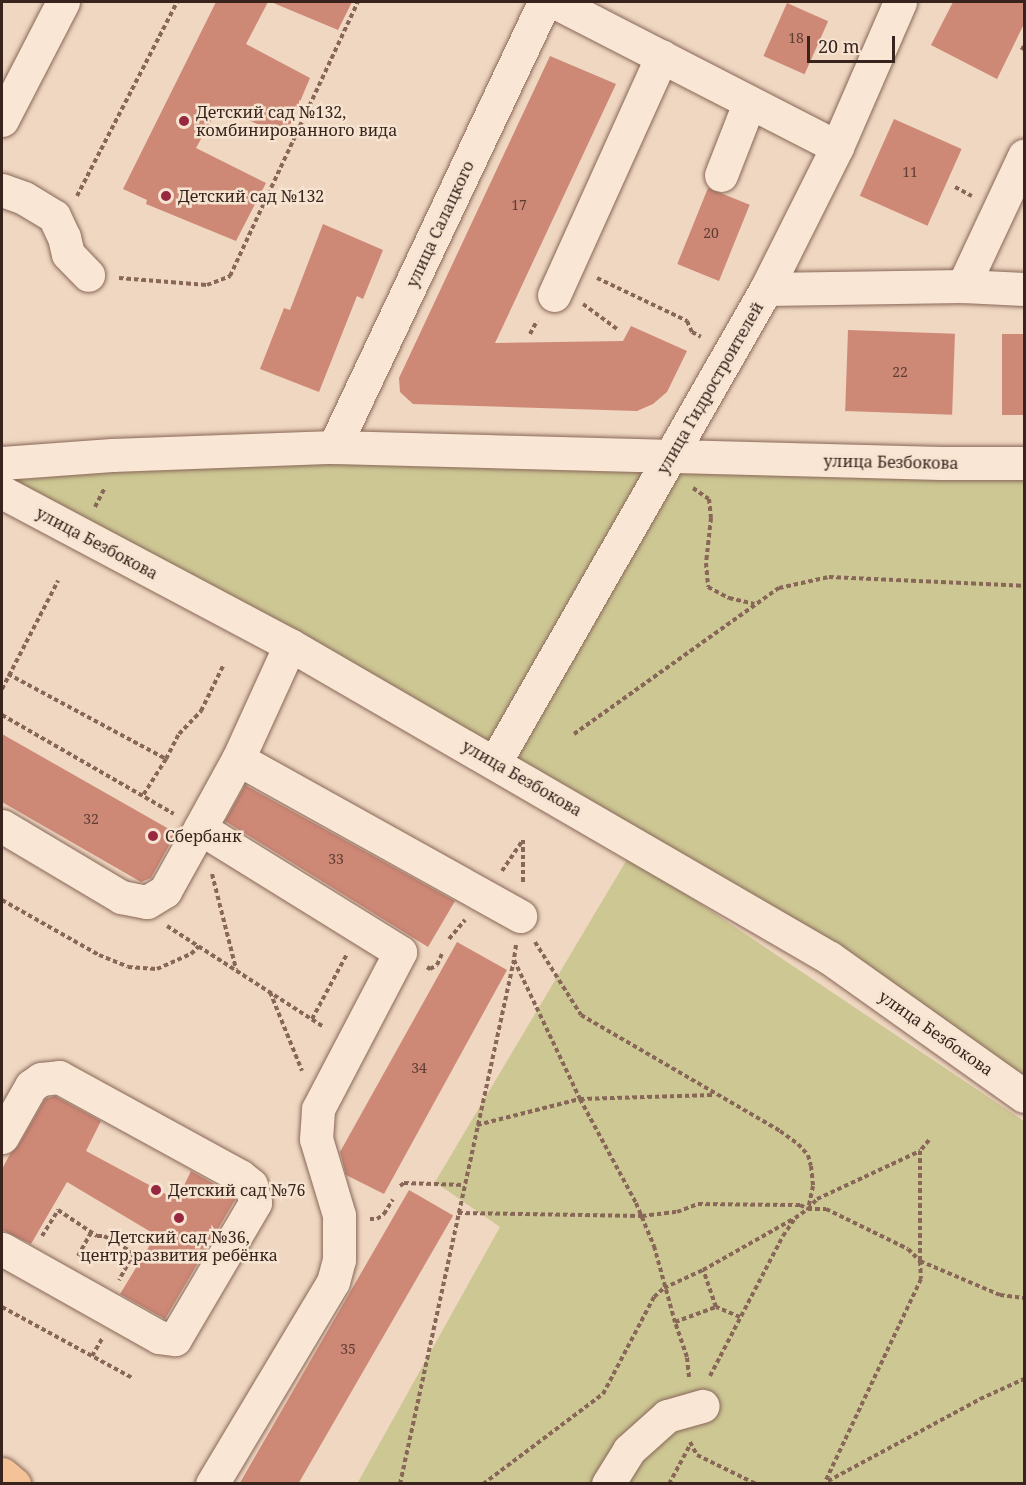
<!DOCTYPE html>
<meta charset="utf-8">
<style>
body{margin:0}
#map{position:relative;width:1026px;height:1485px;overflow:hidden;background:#efd7c1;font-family:"Noto Serif",serif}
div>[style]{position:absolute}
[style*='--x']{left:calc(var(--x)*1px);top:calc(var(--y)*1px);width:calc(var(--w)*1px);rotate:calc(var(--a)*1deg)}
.green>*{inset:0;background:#cdc794}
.building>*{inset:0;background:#ce8876;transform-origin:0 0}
.path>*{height:4px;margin-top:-2px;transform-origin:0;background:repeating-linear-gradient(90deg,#886758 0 4.5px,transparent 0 7.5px)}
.roads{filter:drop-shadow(0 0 2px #886758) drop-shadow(0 0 2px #886758)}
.minor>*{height:33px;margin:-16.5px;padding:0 16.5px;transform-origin:16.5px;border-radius:16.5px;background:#f9e6d4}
.major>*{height:33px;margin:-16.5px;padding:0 16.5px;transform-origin:16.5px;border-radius:16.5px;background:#f3c397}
.dots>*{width:16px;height:16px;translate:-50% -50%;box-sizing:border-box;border:3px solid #f6e3d0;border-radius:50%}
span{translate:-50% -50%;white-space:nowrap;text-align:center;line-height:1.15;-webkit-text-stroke:5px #f6e3d0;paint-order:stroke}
.number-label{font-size:14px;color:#5e3d33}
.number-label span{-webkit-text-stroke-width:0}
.poi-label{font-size:16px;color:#38241d}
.left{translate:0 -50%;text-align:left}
.street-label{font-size:16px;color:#38241d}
.frame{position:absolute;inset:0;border:3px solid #38241d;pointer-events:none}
.scale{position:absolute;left:807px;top:36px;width:88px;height:27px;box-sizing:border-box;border:3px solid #38241d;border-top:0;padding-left:8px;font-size:18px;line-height:21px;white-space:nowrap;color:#38241d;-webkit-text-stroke:4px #f6e3d0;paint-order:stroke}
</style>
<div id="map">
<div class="green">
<i style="clip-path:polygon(1024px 461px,1024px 1096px,830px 958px,2px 492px,2px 463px)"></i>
<i style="clip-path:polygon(629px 856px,1024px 1121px,1024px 1483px,357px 1484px,500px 1227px,435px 1182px)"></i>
</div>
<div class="building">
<i style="clip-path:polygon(216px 2px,268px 2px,246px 44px,310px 78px,285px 137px,219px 106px,196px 148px,266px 183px,236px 241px,146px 204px,147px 200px,123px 189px)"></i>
<i style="clip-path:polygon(271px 2px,352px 2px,338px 30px)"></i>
<i style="clip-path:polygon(953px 2px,1024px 2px,1024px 24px,997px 79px,931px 45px)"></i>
<i style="left:787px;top:3px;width:45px;height:58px;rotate:24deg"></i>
<i style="clip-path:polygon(550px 56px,616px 84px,495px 343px,623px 341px,631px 326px,687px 351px,667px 392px,653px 404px,637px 411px,413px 404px,400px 392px,399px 378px)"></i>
<i style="left:894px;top:119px;width:74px;height:84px;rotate:24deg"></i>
<i style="left:708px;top:188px;width:45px;height:82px;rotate:22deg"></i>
<i style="clip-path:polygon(323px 224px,383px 250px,363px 299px,357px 296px,319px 392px,260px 369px,284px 308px,290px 310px)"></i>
<i style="left:848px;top:330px;width:107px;height:81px;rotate:2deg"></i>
<i style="left:1002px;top:334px;width:22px;height:81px"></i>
<i style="clip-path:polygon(2px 734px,176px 833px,151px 878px,141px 882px,2px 802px)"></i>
<i style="clip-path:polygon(245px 785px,455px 901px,428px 947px,225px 821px)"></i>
<i style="clip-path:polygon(457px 942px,507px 970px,384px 1194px,346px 1175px,340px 1152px)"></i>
<i style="clip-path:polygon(55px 1096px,101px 1121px,86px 1151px,177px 1200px,191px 1171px,234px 1195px,235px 1200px,165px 1319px,120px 1294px,156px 1235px,67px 1182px,31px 1244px,2px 1230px,2px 1169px,10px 1154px,18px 1146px,45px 1099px)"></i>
<i style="left:409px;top:1190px;width:51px;height:338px;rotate:30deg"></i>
</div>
<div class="path">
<i style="--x:1021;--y:47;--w:4;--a:34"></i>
<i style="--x:955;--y:187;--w:19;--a:28"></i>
<i style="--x:77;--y:196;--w:218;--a:-62.7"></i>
<i style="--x:119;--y:278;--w:88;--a:4.5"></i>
<i style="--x:207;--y:285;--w:25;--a:-21"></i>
<i style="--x:230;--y:276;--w:302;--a:-65"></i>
<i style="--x:597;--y:278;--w:100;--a:25.5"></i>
<i style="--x:687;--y:321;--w:12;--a:66"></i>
<i style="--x:692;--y:332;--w:10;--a:29"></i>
<i style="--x:583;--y:304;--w:42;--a:36.3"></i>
<i style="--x:530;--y:334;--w:15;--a:-62"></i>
<i style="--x:693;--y:488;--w:19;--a:35"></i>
<i style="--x:709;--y:499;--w:19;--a:84"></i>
<i style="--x:711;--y:518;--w:45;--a:96.3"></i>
<i style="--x:706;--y:563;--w:24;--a:85"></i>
<i style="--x:708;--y:587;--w:24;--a:28"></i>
<i style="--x:729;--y:598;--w:26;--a:13"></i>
<i style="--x:95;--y:507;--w:22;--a:-63"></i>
<i style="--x:8;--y:674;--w:179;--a:28.3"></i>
<i style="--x:166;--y:759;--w:45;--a:122.3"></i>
<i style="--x:2;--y:689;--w:122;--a:-62.6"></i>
<i style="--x:2;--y:715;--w:198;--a:29.9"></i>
<i style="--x:574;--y:734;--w:252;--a:-35.5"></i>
<i style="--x:779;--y:588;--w:51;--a:-12.4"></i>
<i style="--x:829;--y:577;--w:195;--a:2.6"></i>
<i style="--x:166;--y:759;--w:28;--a:-63"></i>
<i style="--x:179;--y:734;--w:32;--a:-46"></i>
<i style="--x:201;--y:711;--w:50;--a:-63.9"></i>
<i style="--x:502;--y:871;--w:37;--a:-56"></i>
<i style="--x:212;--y:874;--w:98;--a:75.8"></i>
<i style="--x:523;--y:882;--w:43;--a:-90"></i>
<i style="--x:2;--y:900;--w:112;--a:29.6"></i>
<i style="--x:99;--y:955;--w:31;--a:22"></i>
<i style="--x:128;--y:967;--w:29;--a:4"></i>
<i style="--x:157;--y:969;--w:37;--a:-24"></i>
<i style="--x:191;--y:954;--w:11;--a:-45"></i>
<i style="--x:167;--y:926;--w:187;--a:32.8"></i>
<i style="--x:449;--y:939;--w:25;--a:-50"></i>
<i style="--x:535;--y:942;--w:86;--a:57.8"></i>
<i style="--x:581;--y:1015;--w:230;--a:30.2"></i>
<i style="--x:780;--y:1131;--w:22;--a:36"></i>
<i style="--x:798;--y:1144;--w:15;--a:48"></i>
<i style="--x:808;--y:1155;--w:11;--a:75"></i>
<i style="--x:811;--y:1166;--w:20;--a:84"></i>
<i style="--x:813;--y:1186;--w:24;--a:102"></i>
<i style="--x:808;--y:1209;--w:13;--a:-48"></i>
<i style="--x:817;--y:1199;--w:114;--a:-25"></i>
<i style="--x:516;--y:945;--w:15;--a:98"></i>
<i style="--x:514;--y:960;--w:154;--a:64.6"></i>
<i style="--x:580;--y:1099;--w:118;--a:61.7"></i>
<i style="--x:636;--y:1203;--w:47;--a:67.3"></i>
<i style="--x:654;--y:1246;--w:79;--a:74.6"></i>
<i style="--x:427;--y:967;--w:4;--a:34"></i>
<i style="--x:430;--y:969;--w:8;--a:-30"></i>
<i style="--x:437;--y:965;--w:12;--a:-66"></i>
<i style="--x:270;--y:992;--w:85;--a:67.9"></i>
<i style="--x:312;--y:1019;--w:74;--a:-61.7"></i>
<i style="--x:477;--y:1125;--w:106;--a:-14.2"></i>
<i style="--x:580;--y:1099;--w:133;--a:-1.7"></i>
<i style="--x:929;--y:1140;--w:14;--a:129"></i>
<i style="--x:920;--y:1151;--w:110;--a:90"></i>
<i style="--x:920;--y:1261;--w:87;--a:23"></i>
<i style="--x:1000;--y:1295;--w:24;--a:7"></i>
<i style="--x:400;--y:1186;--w:5;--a:-37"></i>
<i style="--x:404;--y:1183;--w:60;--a:1.9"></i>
<i style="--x:458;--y:1213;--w:184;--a:0.9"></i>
<i style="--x:642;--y:1216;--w:35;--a:-7"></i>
<i style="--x:677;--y:1212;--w:22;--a:-21"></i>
<i style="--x:698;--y:1204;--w:102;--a:0.6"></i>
<i style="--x:800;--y:1205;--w:9;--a:27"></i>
<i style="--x:370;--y:1219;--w:7;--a:0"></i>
<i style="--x:377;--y:1219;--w:9;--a:-36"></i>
<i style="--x:384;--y:1214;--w:17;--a:-59"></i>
<i style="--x:42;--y:1236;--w:31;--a:-58"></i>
<i style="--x:58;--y:1210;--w:47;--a:33.7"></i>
<i style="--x:97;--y:1236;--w:7;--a:0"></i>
<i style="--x:104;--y:1236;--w:34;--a:30"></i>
<i style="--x:134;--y:1253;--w:31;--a:119"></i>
<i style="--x:78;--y:1256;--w:26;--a:-61"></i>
<i style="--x:2;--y:1307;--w:148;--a:28.6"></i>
<i style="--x:740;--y:1317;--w:26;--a:-157"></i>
<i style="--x:716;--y:1307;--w:39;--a:-109"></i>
<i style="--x:703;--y:1270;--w:103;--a:-29.5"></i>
<i style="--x:92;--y:1356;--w:20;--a:-60"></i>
<i style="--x:710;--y:1376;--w:158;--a:-62.5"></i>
<i style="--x:783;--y:1236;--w:22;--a:-56"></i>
<i style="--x:795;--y:1218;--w:16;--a:-35"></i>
<i style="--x:808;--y:1209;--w:18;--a:0"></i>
<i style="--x:826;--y:1209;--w:91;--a:26"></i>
<i style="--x:908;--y:1249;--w:17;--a:45"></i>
<i style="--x:920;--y:1261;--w:18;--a:87"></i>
<i style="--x:921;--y:1279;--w:227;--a:115.3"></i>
<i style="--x:689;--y:1377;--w:20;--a:-96"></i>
<i style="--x:687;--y:1357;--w:37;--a:-109"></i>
<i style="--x:675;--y:1322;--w:44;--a:-20.1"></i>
<i style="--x:690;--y:1442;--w:15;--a:62"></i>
<i style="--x:697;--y:1455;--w:66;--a:26.2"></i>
<i style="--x:828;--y:1481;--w:173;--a:-28.3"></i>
<i style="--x:980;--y:1399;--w:48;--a:-24.4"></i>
<i style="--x:400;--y:1484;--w:536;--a:-77.73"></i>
<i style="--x:483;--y:1484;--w:150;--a:-36.9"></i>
<i style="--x:603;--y:1394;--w:110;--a:-62.3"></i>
<i style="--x:654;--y:1297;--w:13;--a:-42"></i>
<i style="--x:664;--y:1288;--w:43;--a:-24.8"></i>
<i style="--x:669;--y:1484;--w:44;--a:-61.7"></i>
</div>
<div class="roads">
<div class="minor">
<i style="--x:555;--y:2;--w:317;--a:27.2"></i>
<i style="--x:2;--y:120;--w:133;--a:-62.7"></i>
<i style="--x:721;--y:175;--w:77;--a:-68.7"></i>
<i style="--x:2;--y:190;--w:23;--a:20"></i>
<i style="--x:24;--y:198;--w:35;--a:31"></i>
<i style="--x:54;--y:216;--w:23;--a:65"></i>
<i style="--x:64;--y:237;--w:17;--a:77"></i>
<i style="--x:68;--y:254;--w:29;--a:46"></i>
<i style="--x:963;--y:286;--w:144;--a:-64.9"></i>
<i style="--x:766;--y:289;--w:197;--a:-0.9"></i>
<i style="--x:963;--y:286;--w:61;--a:2.8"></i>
<i style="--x:554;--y:295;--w:262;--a:-65.7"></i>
<i style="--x:334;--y:447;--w:492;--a:-64.7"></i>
<i style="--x:2;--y:463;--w:110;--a:-4.2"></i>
<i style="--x:112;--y:455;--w:222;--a:-2.1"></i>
<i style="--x:334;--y:447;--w:607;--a:1.51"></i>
<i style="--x:941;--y:463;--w:83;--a:0"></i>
<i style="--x:2;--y:492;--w:326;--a:28"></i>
<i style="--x:290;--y:645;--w:624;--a:30.1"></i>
<i style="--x:830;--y:958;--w:238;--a:35.4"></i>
<i style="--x:238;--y:759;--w:323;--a:29.1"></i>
<i style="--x:495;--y:762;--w:545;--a:-60.19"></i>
<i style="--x:766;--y:289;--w:159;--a:-63.4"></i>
<i style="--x:837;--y:147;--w:158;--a:-66.5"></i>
<i style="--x:2;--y:826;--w:139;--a:30.8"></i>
<i style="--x:121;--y:897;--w:26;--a:11"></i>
<i style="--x:147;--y:902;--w:21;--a:-31"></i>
<i style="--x:165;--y:891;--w:72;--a:-60.9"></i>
<i style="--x:2;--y:1137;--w:59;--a:-60.4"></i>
<i style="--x:31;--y:1086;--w:12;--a:-35"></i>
<i style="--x:41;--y:1079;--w:18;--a:-6"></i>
<i style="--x:59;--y:1077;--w:206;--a:28.7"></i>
<i style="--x:240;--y:1176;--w:14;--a:39"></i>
<i style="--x:251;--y:1185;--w:18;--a:77"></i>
<i style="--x:255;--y:1203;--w:158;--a:120.5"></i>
<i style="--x:175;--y:1339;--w:16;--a:-173"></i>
<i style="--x:159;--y:1337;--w:180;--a:-150.7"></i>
<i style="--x:212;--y:1484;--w:235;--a:-59.1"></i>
<i style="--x:333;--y:1282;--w:23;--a:-75"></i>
<i style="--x:339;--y:1260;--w:45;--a:-90"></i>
<i style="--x:339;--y:1215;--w:79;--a:-106.8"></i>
<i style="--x:316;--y:1139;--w:30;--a:-86"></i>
<i style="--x:318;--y:1109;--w:177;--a:-62.4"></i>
<i style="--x:400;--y:952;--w:235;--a:-148.2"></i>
<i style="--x:200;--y:828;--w:79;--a:-61.2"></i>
<i style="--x:238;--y:759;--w:125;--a:-65.5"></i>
<i style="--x:608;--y:1484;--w:40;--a:-58"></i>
<i style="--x:629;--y:1450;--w:51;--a:-41.8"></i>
<i style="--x:667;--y:1416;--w:37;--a:-16"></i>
</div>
<div class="major">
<i style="--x:2;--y:1474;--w:16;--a:40"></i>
</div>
</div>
<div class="dots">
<i style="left:184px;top:121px;background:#982740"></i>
<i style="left:166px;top:196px;background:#982740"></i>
<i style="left:153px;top:836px;background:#982740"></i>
<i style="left:156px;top:1190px;background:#982740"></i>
<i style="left:179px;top:1218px;background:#982740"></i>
</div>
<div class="number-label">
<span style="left:796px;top:38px">18</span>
<span style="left:910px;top:172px">11</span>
<span style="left:519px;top:205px">17</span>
<span style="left:711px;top:233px">20</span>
<span style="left:900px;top:372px">22</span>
<span style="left:91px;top:819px">32</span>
<span style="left:336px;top:859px">33</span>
<span style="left:419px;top:1068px">34</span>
<span style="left:348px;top:1349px">35</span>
</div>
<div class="poi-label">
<span class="left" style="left:196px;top:121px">Детский сад №132,<br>комбинированного вида</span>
<span class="left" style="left:178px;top:196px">Детский сад №132</span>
<span class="left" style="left:165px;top:836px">Сбербанк</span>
<span class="left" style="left:168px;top:1190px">Детский сад №76</span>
<span style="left:179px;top:1246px">Детский сад №36,<br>центр развития ребёнка</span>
</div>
<div class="street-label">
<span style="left:440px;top:224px;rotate:-65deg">улица Салацкого</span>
<span style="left:710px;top:388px;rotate:-60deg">улица Гидростроителей</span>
<span style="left:891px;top:462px;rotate:1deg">улица Безбокова</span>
<span style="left:97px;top:543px;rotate:28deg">улица Безбокова</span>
<span style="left:522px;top:778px;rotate:30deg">улица Безбокова</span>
<span style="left:936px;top:1033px;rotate:35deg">улица Безбокова</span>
</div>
<div class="frame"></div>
<div class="scale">20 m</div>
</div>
